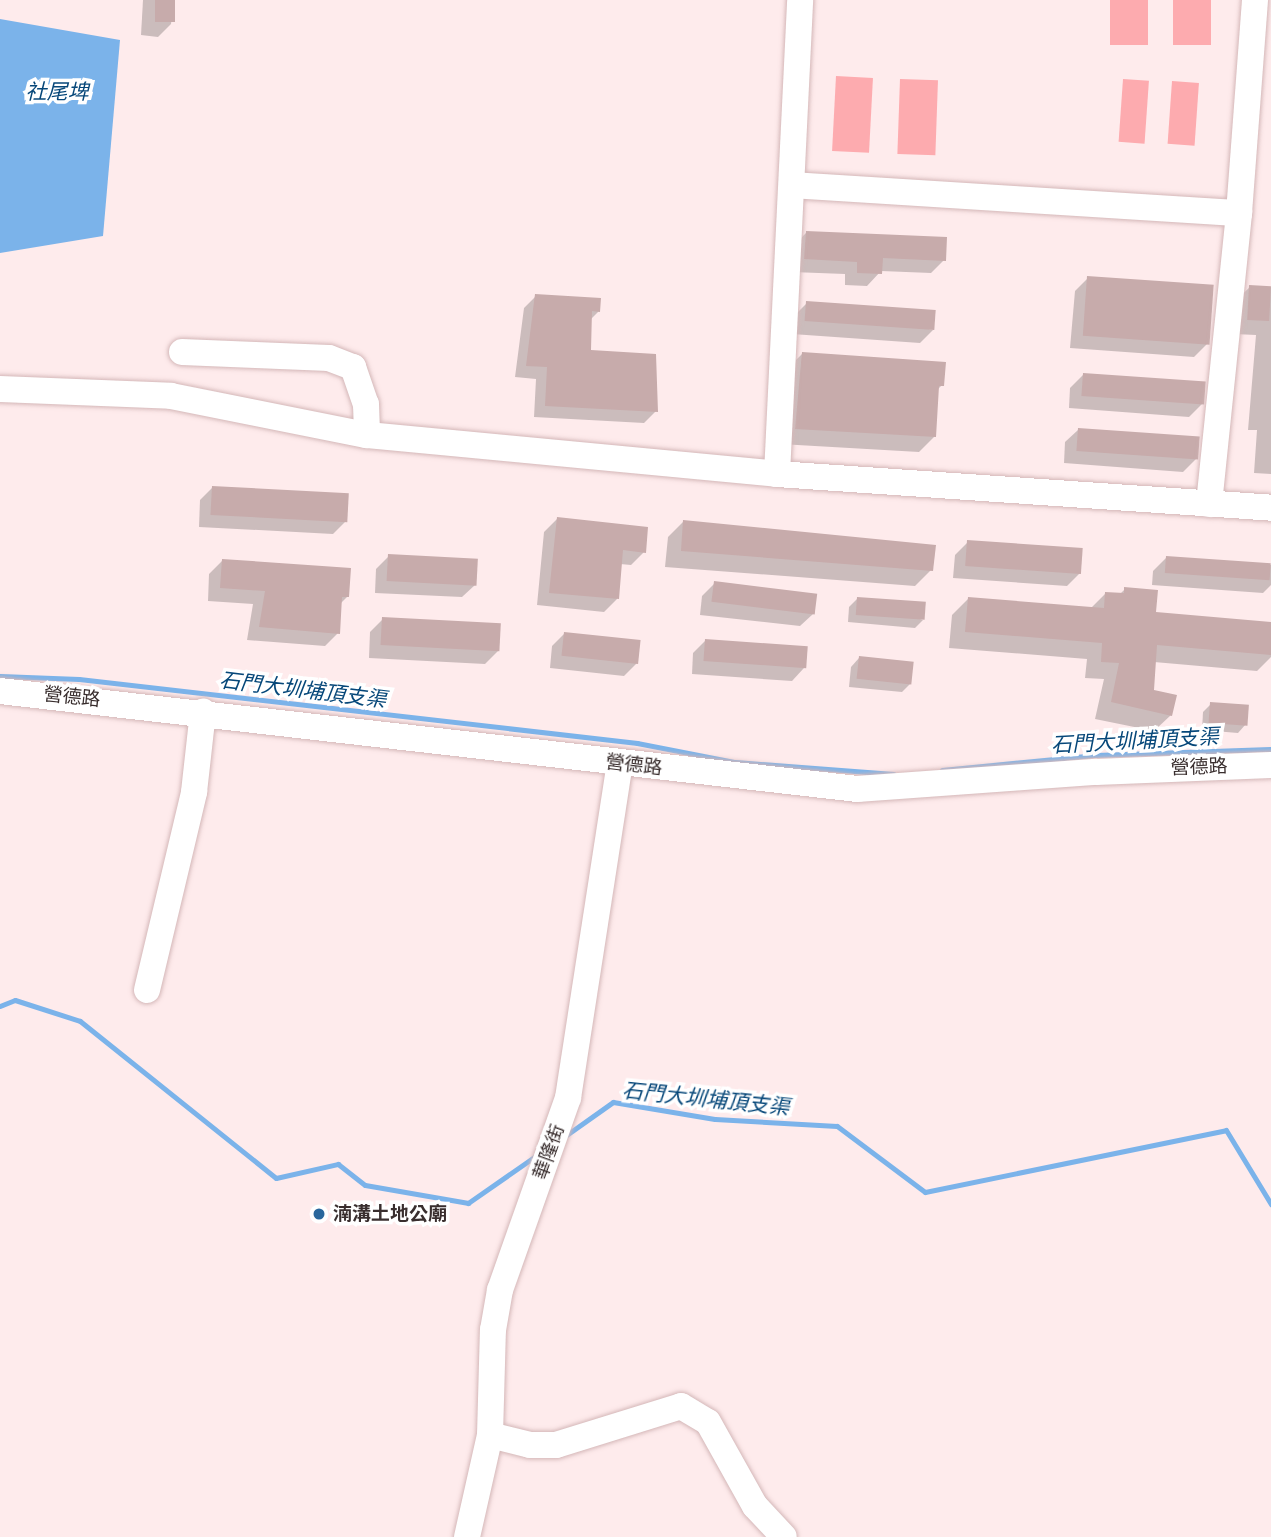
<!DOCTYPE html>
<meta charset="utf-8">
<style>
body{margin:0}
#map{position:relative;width:1271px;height:1537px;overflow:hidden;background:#feebec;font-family:Manrope,"Noto Sans TC",sans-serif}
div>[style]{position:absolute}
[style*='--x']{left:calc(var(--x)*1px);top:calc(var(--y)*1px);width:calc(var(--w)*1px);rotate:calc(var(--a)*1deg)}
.green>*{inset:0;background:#fdabaf;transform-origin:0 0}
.water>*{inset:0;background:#7bb3ea}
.shadow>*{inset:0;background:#0003}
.stream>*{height:5px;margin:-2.5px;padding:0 2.5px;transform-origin:2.5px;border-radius:2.5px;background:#7bb3ea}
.building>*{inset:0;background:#c7abab;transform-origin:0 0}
.roads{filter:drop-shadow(0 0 2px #d4b7b8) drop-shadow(0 0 2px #d4b7b8)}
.minor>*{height:26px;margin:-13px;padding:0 13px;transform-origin:13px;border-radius:13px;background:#fff}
.dots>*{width:19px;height:19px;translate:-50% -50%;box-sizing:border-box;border:4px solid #fff;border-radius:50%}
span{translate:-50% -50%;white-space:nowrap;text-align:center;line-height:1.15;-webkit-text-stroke:7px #fff;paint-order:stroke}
.street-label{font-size:19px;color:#392e2e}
.poi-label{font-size:19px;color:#392e2e;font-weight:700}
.left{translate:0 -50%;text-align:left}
.water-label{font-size:21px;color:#064779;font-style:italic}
</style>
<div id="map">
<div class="green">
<i style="left:1110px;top:0;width:38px;height:45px"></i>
<i style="left:1173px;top:0;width:38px;height:45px"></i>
<i style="left:836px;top:76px;width:37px;height:75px;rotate:3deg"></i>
<i style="left:900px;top:79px;width:38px;height:75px;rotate:2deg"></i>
<i style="left:1123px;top:79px;width:26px;height:63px;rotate:4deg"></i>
<i style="left:1172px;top:81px;width:27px;height:63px;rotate:4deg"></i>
</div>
<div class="water">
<i style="clip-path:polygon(0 19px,120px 40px,103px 236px,0 253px)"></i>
</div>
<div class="shadow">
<i style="clip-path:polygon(143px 0,174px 0,171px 24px,158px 37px,141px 35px)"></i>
<i style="clip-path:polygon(806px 233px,944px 260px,931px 273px,881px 271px,867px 286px,845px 285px,845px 274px,792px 272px,793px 246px)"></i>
<i style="clip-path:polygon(1088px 278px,1207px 344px,1194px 357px,1070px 348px,1075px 291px)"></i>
<i style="clip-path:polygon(1250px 287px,1271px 287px,1271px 474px,1254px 473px,1257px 430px,1248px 430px,1256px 335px,1234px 334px,1235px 301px)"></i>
<i style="clip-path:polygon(536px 296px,599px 311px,590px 320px,589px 352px,657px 388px,656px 411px,644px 423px,534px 417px,536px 379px,515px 377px,524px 308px)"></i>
<i style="clip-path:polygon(807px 303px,933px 330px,920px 343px,792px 334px,794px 316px)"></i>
<i style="clip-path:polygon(802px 354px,942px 385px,937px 390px,935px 436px,919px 452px,780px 444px,787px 369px)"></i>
<i style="clip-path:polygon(1083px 375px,1202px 404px,1189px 417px,1069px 408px,1070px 388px)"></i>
<i style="clip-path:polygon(1078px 430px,1196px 459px,1183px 472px,1064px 463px,1065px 442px)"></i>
<i style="clip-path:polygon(213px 487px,346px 521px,333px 534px,199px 527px,200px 500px)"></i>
<i style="clip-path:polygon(557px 519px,644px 552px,631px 565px,620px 564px,617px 599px,604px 612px,537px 605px,544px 532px)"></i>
<i style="clip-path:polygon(684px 521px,931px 570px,915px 586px,665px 567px,668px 537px)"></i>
<i style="clip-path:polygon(968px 542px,1080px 573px,1067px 586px,953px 578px,955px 555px)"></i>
<i style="clip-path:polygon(389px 556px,475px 585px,462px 597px,375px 593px,376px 569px)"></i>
<i style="clip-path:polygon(1166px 558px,1271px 565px,1271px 585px,1263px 593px,1152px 585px,1153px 571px)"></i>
<i style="clip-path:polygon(222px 561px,348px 596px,340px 604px,338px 633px,325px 646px,247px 640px,253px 604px,208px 601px,209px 574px)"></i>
<i style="clip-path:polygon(715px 583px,813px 614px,800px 626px,700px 615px,702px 596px)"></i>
<i style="clip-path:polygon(1125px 589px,1155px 614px,1271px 624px,1271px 657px,1257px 671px,1154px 662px,1152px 692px,1171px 715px,1154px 731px,1095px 719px,1104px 679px,1085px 678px,1087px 659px,949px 648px,952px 615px,969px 598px,1091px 608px,1105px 594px,1119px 595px)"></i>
<i style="clip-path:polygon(858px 598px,923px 620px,915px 628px,848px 622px,849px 607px)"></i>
<i style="clip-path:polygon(383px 619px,498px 651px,485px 664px,369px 658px,370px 632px)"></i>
<i style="clip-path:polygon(565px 633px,637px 663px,624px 676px,550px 668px,552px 646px)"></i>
<i style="clip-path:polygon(706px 640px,804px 668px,792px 681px,692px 674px,693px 653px)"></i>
<i style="clip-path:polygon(859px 658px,910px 684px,902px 692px,849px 687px,851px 667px)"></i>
<i style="clip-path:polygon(1211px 704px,1246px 724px,1238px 733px,1202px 730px,1203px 712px)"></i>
</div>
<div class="stream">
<i style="--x:0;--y:676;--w:79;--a:2.2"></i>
<i style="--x:79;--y:679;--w:562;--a:6.54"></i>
<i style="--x:637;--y:743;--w:100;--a:11"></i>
<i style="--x:735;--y:762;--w:159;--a:4.3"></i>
<i style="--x:942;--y:770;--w:155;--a:-5.6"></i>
<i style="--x:1096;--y:755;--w:175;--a:-2"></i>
<i style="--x:0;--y:1006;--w:16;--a:-22"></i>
<i style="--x:15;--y:1000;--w:68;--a:17.9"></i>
<i style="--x:80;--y:1021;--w:251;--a:38.7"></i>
<i style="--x:276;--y:1178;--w:64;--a:-12.7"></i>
<i style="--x:338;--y:1164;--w:34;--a:38"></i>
<i style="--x:365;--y:1185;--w:105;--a:9.9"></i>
<i style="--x:468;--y:1203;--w:84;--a:-34.8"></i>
<i style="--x:565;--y:1136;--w:59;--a:-35.3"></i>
<i style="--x:613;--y:1102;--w:103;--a:9.5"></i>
<i style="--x:715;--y:1119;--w:122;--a:3.3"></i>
<i style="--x:837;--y:1126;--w:110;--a:36.9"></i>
<i style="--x:925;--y:1192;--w:307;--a:-11.6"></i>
<i style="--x:1226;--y:1130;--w:87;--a:58.7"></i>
</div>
<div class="building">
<i style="left:155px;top:0;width:20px;height:22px"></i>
<i style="clip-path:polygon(806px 231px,947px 237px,946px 261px,883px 258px,882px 274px,857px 273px,857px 262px,804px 259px)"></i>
<i style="left:1087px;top:276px;width:127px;height:60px;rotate:4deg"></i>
<i style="left:1249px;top:285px;width:22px;height:35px;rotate:3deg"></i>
<i style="clip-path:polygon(535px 294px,601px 298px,600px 312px,592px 311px,591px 350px,656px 354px,658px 412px,545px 406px,547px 367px,526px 366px)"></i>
<i style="left:806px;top:301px;width:130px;height:20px;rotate:4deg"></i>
<i style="clip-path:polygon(802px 352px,946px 362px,944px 386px,939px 386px,936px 437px,795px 429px)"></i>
<i style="left:1083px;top:373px;width:123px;height:23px;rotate:4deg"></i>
<i style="left:1078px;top:428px;width:122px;height:23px;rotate:4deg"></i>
<i style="left:212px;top:486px;width:137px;height:29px;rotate:3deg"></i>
<i style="clip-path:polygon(557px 517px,648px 527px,646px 553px,623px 550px,619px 599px,549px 593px)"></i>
<i style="clip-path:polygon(683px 520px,936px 545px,933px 571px,681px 551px)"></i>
<i style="left:967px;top:540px;width:116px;height:26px;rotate:4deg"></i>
<i style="left:388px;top:554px;width:90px;height:27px;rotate:3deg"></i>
<i style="left:1166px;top:556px;width:105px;height:17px;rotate:4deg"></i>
<i style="clip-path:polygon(222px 559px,351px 568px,349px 597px,342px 597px,340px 634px,259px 627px,265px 591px,220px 588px)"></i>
<i style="left:714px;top:581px;width:104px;height:21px;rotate:7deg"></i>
<i style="clip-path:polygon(1124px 587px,1158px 590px,1156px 612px,1271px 622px,1271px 655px,1157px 645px,1154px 690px,1177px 695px,1172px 716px,1111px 702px,1119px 663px,1101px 662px,1102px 643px,965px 632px,968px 597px,1104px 608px,1105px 592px,1124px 593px)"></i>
<i style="left:857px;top:597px;width:69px;height:18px;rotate:4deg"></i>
<i style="left:382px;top:617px;width:119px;height:28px;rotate:3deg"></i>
<i style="left:564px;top:632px;width:77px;height:24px;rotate:6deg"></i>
<i style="left:705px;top:639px;width:103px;height:22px;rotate:4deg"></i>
<i style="left:859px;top:656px;width:55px;height:23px;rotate:6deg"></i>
<i style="left:1210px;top:702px;width:39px;height:21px;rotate:4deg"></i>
</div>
<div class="roads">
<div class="minor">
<i style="--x:792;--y:185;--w:448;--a:3.6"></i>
<i style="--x:182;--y:352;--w:147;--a:2.3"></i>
<i style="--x:329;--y:358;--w:26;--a:21"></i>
<i style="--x:353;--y:367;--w:39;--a:71"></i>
<i style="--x:366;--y:404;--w:31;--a:88"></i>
<i style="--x:0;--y:389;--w:171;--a:2.3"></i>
<i style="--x:171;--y:396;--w:200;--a:11.3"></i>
<i style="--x:367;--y:435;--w:412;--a:5.4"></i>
<i style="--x:777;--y:474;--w:495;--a:3.9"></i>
<i style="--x:777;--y:474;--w:475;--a:-87.2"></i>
<i style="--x:1209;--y:504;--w:293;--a:-84.1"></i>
<i style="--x:1239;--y:213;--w:214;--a:-85.7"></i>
<i style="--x:0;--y:691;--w:863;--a:6.52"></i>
<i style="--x:857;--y:789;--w:240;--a:-4.1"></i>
<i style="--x:1096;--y:772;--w:175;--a:-2.3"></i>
<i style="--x:147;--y:990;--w:204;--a:-76.6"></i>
<i style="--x:194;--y:792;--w:81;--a:-83.6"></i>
<i style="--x:490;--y:1435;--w:41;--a:14"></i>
<i style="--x:530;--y:1445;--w:26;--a:0"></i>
<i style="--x:556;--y:1445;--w:131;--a:-17.3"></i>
<i style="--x:681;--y:1406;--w:31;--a:31"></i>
<i style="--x:708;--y:1422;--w:96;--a:60.8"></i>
<i style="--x:755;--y:1506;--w:42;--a:46.9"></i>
<i style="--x:467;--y:1537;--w:105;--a:-77.3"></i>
<i style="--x:490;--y:1435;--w:105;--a:-88.4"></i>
<i style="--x:493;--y:1330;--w:41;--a:-80.1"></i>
<i style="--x:500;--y:1290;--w:204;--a:-70.5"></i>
<i style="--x:568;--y:1098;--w:339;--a:-81.2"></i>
</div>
</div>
<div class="dots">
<i style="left:319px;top:1214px;background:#29669c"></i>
</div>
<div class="street-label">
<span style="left:72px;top:697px;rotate:6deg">營德路</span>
<span style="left:634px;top:765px;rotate:7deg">營德路</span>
<span style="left:1199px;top:767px;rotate:-2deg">營德路</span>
<span style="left:549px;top:1152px;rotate:-70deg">華隆街</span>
</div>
<div class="poi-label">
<span class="left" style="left:333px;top:1214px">湳溝土地公廟</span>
</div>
<div class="water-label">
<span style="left:57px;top:91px">社尾埤</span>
<span style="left:303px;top:689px;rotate:7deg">石門大圳埔頂支渠</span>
<span style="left:1135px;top:740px;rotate:-3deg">石門大圳埔頂支渠</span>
<span style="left:706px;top:1098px;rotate:6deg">石門大圳埔頂支渠</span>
</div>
</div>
